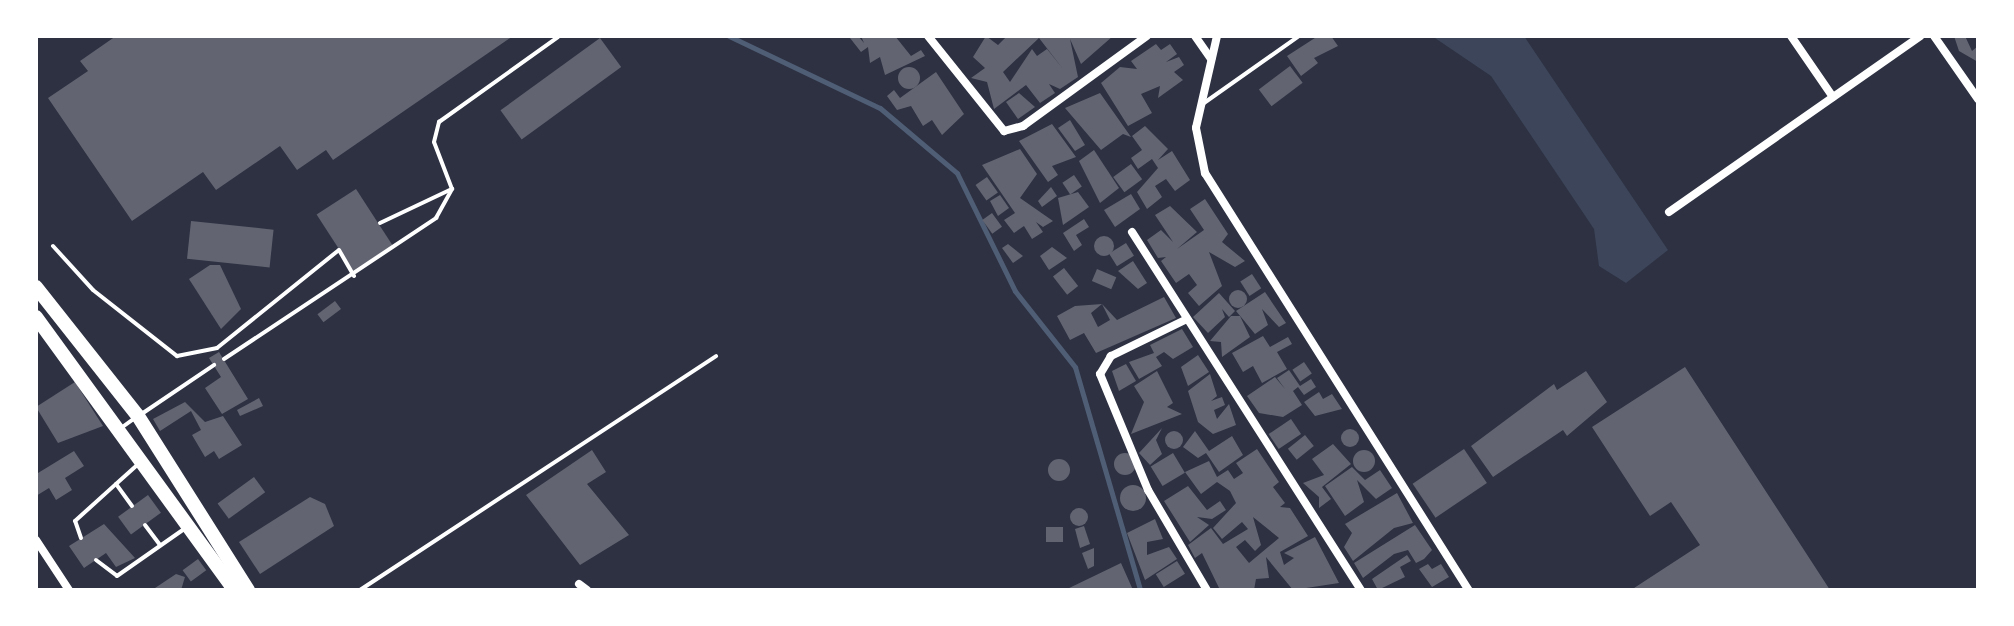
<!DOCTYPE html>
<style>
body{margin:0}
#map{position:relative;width:2014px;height:626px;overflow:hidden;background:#2d3142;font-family:Commissioner,sans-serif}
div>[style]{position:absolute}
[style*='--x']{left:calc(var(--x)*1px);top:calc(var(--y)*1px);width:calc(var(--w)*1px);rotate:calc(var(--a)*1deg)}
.green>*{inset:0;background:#3c4559}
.stream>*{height:5px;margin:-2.5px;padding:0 2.5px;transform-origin:2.5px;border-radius:2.5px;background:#4f5d75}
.building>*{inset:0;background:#626471;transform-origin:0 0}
.round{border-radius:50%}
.service>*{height:4px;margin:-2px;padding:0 2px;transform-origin:2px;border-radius:2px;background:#fff}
.minor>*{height:8px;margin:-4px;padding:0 4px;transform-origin:4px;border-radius:4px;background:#fff}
.primary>*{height:14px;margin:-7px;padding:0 7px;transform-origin:7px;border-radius:7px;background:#fff}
span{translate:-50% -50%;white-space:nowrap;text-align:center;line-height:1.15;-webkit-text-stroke:8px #fff;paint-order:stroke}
.frame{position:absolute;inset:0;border:38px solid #fff;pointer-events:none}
</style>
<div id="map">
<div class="green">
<i style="clip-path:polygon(1432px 36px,1524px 36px,1668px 250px,1626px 283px,1599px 266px,1594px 229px,1491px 76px)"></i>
</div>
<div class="stream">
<i style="--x:729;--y:36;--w:167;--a:25.5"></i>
<i style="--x:880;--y:108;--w:101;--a:40.2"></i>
<i style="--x:957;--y:173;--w:131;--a:63.8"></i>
<i style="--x:1015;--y:291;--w:97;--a:51.7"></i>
<i style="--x:1075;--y:367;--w:232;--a:73.7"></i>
</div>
<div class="building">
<i style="clip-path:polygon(116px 36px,513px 36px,333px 160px,326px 150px,297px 170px,280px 146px,216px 190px,203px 172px,132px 221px,48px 98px,88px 71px,80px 61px)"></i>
<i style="clip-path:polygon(858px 36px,864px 43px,861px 36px,895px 36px,911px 56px,921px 50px,925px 56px,885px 75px,880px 57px,870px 63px,868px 47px,861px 52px,850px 38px)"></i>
<i style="clip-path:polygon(evenodd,986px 36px,998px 45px,1007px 36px,1113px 36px,1081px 64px,1070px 39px,1078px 77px,1060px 89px,1049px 84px,1055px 93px,1040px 103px,1026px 85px,994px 109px,987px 82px,971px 78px,985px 68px,973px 57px,986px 36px,1039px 38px,1063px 69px,1047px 49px,1037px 56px,1032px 49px,1010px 82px,1003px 72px,1039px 38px)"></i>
<i style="clip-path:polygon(1318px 36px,1331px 36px,1338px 46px,1314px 58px,1318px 63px,1301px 76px,1287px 56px)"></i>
<i style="clip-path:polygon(1954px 36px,1965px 36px,1972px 51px,1978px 46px,1978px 62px,1959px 51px)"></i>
<i style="left:600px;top:38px;width:36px;height:123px;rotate:54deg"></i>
<i style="clip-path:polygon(1156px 44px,1161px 50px,1170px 44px,1177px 54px,1166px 62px,1179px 57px,1184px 65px,1174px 72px,1183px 80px,1158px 98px,1160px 86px,1141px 94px,1152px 113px,1128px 126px,1101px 83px,1120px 67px,1137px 69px,1131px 61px)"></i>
<i style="left:1290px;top:66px;width:21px;height:39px;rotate:53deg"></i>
<i class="round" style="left:898px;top:67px;width:22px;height:22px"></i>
<i style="clip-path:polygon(936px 72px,964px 114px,942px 135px,932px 120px,923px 126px,911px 106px,897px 110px,887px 96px,894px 90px,900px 98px)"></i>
<i style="clip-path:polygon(1019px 93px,1035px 107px,1018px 119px,1006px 102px)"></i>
<i style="clip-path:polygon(1100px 93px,1131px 137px,1123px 134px,1101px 150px,1065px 108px)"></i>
<i style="clip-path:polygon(1070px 120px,1085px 145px,1075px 151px,1058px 128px)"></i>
<i style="clip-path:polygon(1052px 124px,1076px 157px,1052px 166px,1058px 175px,1048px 182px,1019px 141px)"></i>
<i style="clip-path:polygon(1145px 126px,1168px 149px,1158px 160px,1172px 151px,1190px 180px,1175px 191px,1166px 179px,1155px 186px,1162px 197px,1147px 209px,1137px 192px,1158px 168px,1152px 159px,1138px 169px,1131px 158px,1142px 150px,1132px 136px)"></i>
<i style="clip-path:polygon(1020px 149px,1037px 174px,1020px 198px,1053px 221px,1043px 227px,1036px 222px,1043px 232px,1032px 239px,1024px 226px,1014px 233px,1004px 220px,1015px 213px,982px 165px)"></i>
<i style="clip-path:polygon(1094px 150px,1119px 188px,1100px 203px,1079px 161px)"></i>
<i style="left:1131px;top:164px;width:19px;height:22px;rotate:54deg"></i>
<i style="left:1074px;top:175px;width:14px;height:14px;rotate:56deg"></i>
<i style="left:987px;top:177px;width:19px;height:14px;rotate:55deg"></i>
<i style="clip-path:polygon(1051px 187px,1057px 196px,1042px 207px,1038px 201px)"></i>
<i style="left:356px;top:189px;width:67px;height:47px;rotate:57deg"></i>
<i style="clip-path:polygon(1078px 192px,1089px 207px,1063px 225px,1058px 198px)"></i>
<i style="clip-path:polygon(1131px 194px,1140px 209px,1115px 227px,1104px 210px)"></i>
<i style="clip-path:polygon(1000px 195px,1009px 208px,998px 216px,990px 201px)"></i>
<i style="clip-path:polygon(1205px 199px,1228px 234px,1222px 242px,1245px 261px,1235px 267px,1209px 252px,1222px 286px,1199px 306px,1188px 293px,1197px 285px,1189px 274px,1176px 283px,1161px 261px,1166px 257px,1158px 258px,1147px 240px,1161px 230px,1173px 242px,1155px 215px,1170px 206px,1197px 232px,1177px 249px,1204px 230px,1190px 209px)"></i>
<i style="left:992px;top:213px;width:17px;height:12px;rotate:54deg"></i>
<i style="clip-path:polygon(1084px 219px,1089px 227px,1076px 235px,1082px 245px,1074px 251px,1063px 233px)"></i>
<i style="left:191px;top:221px;width:83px;height:38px;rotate:6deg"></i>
<i class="round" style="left:1094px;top:236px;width:20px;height:20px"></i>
<i style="left:1126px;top:243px;width:15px;height:20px;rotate:58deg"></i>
<i style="clip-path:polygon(1008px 244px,1023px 256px,1013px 263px,1002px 248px)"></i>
<i style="clip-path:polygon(1052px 247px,1067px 258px,1049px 270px,1040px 256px)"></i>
<i style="clip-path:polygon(1133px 261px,1147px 283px,1138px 289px,1118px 271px)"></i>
<i style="clip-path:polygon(210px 265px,220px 265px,241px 309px,221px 329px,189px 279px)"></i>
<i style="left:1064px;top:268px;width:23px;height:14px;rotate:52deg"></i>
<i style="left:1097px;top:269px;width:21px;height:13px;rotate:23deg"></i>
<i style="left:1252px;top:274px;width:17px;height:14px;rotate:57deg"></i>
<i class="round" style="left:1229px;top:290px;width:18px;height:18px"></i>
<i style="clip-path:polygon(1265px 292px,1286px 323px,1279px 327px,1262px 309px,1268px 325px,1255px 334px,1236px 311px)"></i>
<i style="clip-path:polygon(1219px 293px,1235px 311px,1229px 317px,1222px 309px,1225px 317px,1208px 333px,1193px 317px)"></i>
<i style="clip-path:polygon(1164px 297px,1176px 318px,1096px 353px,1084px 333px,1070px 340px,1057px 316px,1075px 306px,1102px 304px,1091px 313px,1098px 327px,1110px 320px,1102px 304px,1117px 320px)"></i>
<i style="left:335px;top:301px;width:10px;height:22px;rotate:53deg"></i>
<i style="clip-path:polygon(1231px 316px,1240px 316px,1250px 337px,1222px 357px,1221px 342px,1210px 341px)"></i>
<i style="clip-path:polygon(1182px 329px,1193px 347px,1173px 359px,1164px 352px,1156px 357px,1162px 366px,1139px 379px,1129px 362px,1154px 353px,1150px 345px)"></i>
<i style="clip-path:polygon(1263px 336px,1270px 347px,1288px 337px,1292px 344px,1277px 352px,1287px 369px,1262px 383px,1253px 366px,1243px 372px,1232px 353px)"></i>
<i style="clip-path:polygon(219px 352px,248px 399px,222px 414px,205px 388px,221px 377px,209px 358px)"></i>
<i style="clip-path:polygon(1198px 355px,1209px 372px,1188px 386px,1181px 367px)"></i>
<i style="left:1304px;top:362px;width:14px;height:14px;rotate:56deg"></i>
<i style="clip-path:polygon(1126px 364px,1136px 381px,1119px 391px,1112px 371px)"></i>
<i style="clip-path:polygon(1685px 367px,1830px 590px,1631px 590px,1700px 545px,1671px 502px,1650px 516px,1592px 427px)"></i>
<i style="clip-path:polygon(1289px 370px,1300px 386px,1311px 379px,1316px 387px,1304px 395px,1298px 387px,1293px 391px,1302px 405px,1283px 417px,1259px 413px,1247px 396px,1275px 377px,1285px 389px,1277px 378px)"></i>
<i style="clip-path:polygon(1157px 371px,1173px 403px,1167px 407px,1182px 414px,1131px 434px,1144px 402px,1134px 386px)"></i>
<i style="clip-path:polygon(1586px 371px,1607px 402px,1567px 436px,1563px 430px,1493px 477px,1471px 446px,1554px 384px,1557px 390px)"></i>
<i style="clip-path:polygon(1210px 374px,1217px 396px,1211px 401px,1222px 397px,1225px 405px,1214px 410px,1217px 419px,1229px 404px,1236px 425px,1213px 434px,1198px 422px,1188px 391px)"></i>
<i style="clip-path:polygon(75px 382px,103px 426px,58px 443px,36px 407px)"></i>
<i style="clip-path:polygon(1319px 392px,1323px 399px,1332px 394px,1342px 409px,1315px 416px,1304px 402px)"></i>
<i style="clip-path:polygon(259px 398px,263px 406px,240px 416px,237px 410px)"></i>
<i style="clip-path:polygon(185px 402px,205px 422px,223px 416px,242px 445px,219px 459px,214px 451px,205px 457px,192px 435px,201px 430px,191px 411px,160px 431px,153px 419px)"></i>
<i style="left:1291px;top:419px;width:18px;height:27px;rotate:56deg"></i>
<i style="clip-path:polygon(1162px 428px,1156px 440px,1162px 454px,1150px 465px,1139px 453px)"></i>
<i class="round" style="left:1341px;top:429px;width:18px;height:18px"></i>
<i style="clip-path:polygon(1195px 431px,1209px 451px,1232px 436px,1243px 455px,1219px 472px,1206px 453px,1198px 458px,1183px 447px)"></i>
<i class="round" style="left:1165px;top:431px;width:18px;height:18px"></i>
<i style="left:1305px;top:435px;width:14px;height:22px;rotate:51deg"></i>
<i style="clip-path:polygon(1333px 444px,1351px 464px,1322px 487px,1331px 499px,1319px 508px,1319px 497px,1303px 483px,1324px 475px,1312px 459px)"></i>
<i style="clip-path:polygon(evenodd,1257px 449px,1279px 482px,1273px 487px,1285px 503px,1280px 507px,1290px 508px,1308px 536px,1280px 552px,1284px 565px,1294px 558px,1284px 553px,1315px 537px,1339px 583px,1293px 590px,1266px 557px,1269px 578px,1256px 579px,1254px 590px,1220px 590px,1202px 553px,1195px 558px,1188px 545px,1211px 528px,1223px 544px,1248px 529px,1242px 522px,1222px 539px,1213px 528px,1236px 503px,1230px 491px,1217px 482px,1201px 494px,1185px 472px,1209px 461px,1217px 477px,1228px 470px,1234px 479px,1243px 473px,1236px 463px,1257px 449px,1253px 517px,1279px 538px,1249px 563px,1236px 547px,1245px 540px,1255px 551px,1261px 545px,1253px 517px)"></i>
<i style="left:1464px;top:449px;width:41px;height:62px;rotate:56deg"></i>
<i class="round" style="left:1353px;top:450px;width:22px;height:22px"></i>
<i style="clip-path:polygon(592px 450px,606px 472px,587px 484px,629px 535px,580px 565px,526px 495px)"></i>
<i style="clip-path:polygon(74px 451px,84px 466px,65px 478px,72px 490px,56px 500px,49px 488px,36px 496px,36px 461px,38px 473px)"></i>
<i style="left:1173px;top:453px;width:23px;height:26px;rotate:59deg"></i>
<i class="round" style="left:1114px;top:453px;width:22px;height:22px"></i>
<i class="round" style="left:1048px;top:459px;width:22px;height:22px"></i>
<i style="clip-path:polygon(1352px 467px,1365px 480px,1380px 470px,1392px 488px,1376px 499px,1357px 480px,1364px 502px,1345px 516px,1325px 486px)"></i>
<i style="left:254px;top:477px;width:19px;height:45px;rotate:54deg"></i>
<i class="round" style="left:1120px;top:485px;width:26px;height:26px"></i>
<i style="clip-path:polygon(1188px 486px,1207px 510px,1220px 501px,1226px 510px,1212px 519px,1197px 517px,1209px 525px,1190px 542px,1164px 501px)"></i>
<i style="clip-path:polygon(1397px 493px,1413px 523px,1394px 528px,1353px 561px,1344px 547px,1352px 533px,1345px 524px)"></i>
<i style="left:148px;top:495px;width:22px;height:37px;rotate:54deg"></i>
<i style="clip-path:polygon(310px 497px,325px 504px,334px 526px,260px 574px,239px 542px)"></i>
<i class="round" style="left:1070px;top:508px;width:18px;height:18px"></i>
<i style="clip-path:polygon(1155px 519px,1163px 539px,1147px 542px,1147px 555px,1169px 547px,1177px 559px,1145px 580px,1127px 533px)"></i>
<i style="clip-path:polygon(104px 524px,135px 558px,116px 567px,106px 553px,84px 568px,69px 546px)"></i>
<i style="clip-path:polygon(1415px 525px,1432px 550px,1424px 559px,1416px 563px,1408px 550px,1394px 554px,1363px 578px,1354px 563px)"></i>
<i style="clip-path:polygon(1084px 526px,1090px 544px,1080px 548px,1075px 529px)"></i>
<i style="left:1046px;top:527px;width:17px;height:15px"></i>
<i style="clip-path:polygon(1094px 548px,1094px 566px,1088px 569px,1082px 553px)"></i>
<i style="clip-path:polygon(1407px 555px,1411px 561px,1400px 567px,1405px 577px,1378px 590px,1372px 579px)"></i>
<i style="left:198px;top:559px;width:14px;height:19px;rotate:54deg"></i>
<i style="left:1177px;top:561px;width:15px;height:25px;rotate:58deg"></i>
<i style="clip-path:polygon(1121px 563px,1133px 590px,1065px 590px,1092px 577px)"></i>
<i style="clip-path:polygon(1428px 564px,1432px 569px,1441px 564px,1449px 577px,1432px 587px,1419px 569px)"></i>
<i style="clip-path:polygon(176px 574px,185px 577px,181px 590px,152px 590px)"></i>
</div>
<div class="service">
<i style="--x:1204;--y:103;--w:116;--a:-35.2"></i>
<i style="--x:380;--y:223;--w:80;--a:-25.3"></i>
<i style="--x:53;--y:246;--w:59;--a:47.7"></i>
<i style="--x:93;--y:290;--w:107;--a:38.2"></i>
<i style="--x:177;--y:356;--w:41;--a:-11.3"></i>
<i style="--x:217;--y:348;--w:156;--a:-38.8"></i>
<i style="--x:339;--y:250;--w:30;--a:60"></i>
<i style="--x:224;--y:359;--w:255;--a:-33.6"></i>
<i style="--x:436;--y:218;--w:33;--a:-61"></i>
<i style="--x:452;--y:189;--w:50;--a:-111"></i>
<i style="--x:434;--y:142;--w:21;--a:-76"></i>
<i style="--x:439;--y:122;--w:146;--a:-35.5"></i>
<i style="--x:143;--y:413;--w:86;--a:-34.1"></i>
<i style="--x:121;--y:428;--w:17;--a:-36"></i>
<i style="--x:132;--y:506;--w:27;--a:-126"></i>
<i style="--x:116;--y:484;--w:30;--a:-42"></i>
<i style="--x:145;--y:525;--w:25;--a:53"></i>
<i style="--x:81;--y:538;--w:18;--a:-109"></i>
<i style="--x:75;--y:521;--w:55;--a:-42.1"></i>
<i style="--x:96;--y:560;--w:26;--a:37"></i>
<i style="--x:117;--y:576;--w:85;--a:-35"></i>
<i style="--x:360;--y:590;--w:426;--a:-33.3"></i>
</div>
<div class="minor">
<i style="--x:928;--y:36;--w:122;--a:51.3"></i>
<i style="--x:1004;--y:131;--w:20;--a:-15"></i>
<i style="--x:1023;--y:126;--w:153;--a:-36"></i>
<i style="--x:1195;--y:36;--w:28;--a:55"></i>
<i style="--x:1217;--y:36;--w:94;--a:102.9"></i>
<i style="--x:1196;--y:128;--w:46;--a:78.7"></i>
<i style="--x:1205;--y:173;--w:494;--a:57.7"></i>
<i style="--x:1791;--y:36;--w:74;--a:55.5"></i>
<i style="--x:1934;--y:36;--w:77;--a:55.1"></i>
<i style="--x:1669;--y:212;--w:307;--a:-35"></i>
<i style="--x:1132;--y:232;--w:425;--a:57.4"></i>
<i style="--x:1187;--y:319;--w:85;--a:154"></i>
<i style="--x:1111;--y:356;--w:21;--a:121"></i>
<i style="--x:1100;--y:374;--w:126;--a:67.5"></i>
<i style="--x:1148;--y:490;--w:116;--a:59.5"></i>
<i style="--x:36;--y:540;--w:60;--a:56.6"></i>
<i style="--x:579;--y:584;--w:10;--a:37"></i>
</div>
<div class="primary">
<i style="--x:36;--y:287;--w:164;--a:51.7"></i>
<i style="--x:138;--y:416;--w:206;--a:57.7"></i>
<i style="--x:36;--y:317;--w:337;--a:54"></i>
</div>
<div class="frame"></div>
</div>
